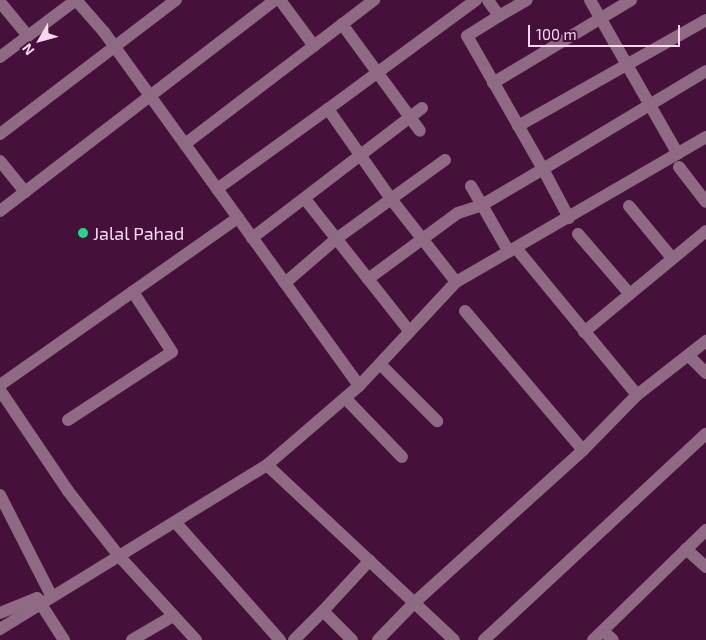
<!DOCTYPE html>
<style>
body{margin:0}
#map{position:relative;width:706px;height:640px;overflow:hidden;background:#45113a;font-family:"Exo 2",sans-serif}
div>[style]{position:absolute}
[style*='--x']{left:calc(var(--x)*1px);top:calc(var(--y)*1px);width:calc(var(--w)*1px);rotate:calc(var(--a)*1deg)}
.minor>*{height:12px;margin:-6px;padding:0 6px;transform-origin:6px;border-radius:6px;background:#906984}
.dots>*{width:14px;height:14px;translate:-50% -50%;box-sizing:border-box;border:2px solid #45113a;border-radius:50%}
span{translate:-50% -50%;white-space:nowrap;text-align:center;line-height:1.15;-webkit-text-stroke:4.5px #45113a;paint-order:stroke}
.poi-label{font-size:18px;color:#f8d7ee}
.left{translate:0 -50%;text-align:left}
.north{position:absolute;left:15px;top:15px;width:50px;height:50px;-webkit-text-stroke:4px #45113a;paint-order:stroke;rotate:232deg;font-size:14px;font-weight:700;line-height:20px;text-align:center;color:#f8d7ee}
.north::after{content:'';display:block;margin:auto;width:18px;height:22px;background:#f8d7ee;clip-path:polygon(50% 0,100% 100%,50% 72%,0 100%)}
.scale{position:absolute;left:528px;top:25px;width:152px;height:22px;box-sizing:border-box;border:2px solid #f8d7ee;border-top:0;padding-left:6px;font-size:15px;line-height:18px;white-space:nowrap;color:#f8d7ee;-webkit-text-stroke:4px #45113a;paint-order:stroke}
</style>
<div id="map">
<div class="minor">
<i style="--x:76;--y:0;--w:43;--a:48.8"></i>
<i style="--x:104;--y:32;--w:436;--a:54.2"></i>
<i style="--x:280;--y:0;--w:57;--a:53.5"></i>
<i style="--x:590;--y:0;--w:177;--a:60.3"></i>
<i style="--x:0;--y:2;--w:44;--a:50.5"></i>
<i style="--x:499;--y:16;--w:32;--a:-30"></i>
<i style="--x:342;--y:24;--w:132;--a:53.9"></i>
<i style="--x:0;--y:57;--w:95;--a:-36.9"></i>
<i style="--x:493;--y:83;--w:161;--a:-31"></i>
<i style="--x:518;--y:126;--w:216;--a:-29.4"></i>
<i style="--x:0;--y:134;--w:221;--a:-37.3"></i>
<i style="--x:185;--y:144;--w:238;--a:-37.3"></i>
<i style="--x:445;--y:160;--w:67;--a:144.2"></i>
<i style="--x:391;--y:199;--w:110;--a:-125"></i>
<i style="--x:328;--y:109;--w:184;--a:-36.4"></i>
<i style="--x:0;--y:161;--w:40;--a:51"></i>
<i style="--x:679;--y:167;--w:44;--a:52.4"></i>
<i style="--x:471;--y:186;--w:76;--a:60.1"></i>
<i style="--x:217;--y:189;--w:137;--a:-35.8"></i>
<i style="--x:305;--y:199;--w:169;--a:51.7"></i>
<i style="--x:629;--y:206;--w:67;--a:50.4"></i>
<i style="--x:0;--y:211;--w:347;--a:-37.5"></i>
<i style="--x:569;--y:218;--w:55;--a:-118"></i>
<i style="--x:543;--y:169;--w:190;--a:-31"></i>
<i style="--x:578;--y:234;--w:78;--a:49.2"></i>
<i style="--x:252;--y:238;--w:214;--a:-37.4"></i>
<i style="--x:516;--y:248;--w:190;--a:50.5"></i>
<i style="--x:368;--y:279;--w:112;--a:-36.3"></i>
<i style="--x:458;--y:213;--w:25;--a:-18"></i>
<i style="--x:482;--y:205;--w:71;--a:-30.5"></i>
<i style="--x:543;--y:169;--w:153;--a:-119.7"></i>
<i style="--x:467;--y:36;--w:38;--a:-32"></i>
<i style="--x:499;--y:16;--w:19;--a:-125"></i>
<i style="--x:285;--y:283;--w:67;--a:-40.8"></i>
<i style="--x:336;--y:239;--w:68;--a:-36"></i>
<i style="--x:391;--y:199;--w:105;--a:51.9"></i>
<i style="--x:465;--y:311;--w:182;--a:49.7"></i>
<i style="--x:584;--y:332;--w:158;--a:-39.6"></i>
<i style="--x:689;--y:356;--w:24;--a:45"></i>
<i style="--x:380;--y:364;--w:81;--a:45"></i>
<i style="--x:0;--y:385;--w:291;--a:-35.1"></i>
<i style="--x:0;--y:390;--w:122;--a:56"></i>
<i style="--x:68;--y:491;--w:83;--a:51.9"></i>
<i style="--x:119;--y:556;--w:140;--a:148.5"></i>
<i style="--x:345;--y:398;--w:82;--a:46"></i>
<i style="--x:68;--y:420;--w:124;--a:-33.2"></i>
<i style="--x:172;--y:352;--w:72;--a:-123"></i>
<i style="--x:267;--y:465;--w:256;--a:43.1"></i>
<i style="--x:0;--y:495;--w:112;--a:63"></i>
<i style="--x:176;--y:523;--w:157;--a:48.4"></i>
<i style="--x:686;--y:549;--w:27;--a:42"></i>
<i style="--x:323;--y:611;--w:69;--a:-47.3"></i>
<i style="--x:0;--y:613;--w:40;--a:-22"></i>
<i style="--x:37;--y:598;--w:50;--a:57.3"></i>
<i style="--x:603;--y:631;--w:13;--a:42"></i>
<i style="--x:132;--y:640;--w:48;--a:-30.3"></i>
<i style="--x:196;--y:640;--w:114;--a:-132.5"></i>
<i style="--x:119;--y:556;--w:174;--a:-31.6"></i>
<i style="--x:267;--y:465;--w:121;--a:-40.7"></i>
<i style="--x:359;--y:386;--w:142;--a:-47"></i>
<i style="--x:456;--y:282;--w:289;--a:-30.1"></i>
<i style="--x:294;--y:640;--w:41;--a:-45"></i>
<i style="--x:323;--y:611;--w:41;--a:45"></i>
<i style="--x:378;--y:640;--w:53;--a:-45.8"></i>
<i style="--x:415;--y:602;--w:227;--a:-42.1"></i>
<i style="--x:583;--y:450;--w:77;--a:-45.5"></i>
<i style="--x:637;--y:395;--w:88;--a:-38"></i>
<i style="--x:484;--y:640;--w:303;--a:-42.9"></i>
<i style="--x:593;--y:640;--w:158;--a:-44.2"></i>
</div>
<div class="dots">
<i style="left:83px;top:233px;background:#1ed888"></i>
</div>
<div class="poi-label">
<span class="left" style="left:93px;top:233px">Jalal Pahad</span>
</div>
<div class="north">N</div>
<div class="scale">100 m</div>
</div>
